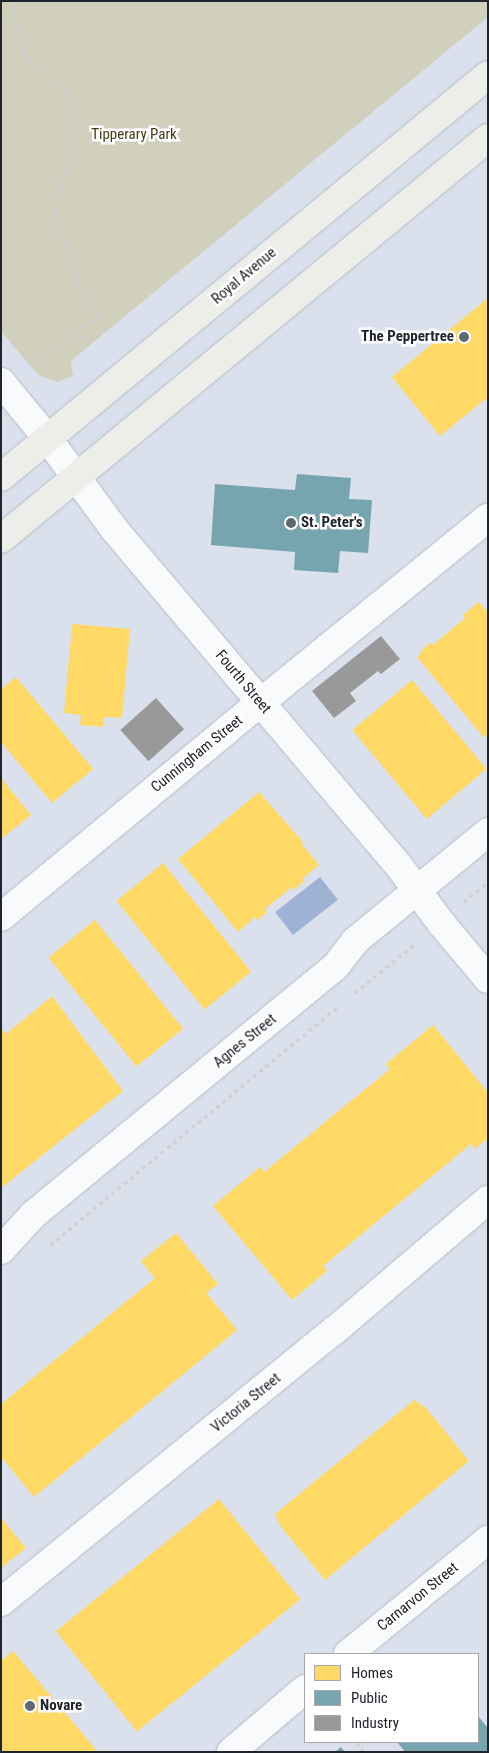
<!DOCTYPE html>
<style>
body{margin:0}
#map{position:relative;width:489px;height:1753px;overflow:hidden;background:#dae1ed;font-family:"Roboto Condensed",sans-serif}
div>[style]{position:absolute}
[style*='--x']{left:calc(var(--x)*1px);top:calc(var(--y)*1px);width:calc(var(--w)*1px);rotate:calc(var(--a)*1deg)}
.green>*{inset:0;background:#d0d0bc}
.water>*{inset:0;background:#9eb3d4;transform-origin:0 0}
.homes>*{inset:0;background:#ffd966;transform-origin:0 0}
.public>*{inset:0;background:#76a5af}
.industry>*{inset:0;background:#999;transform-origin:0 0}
.path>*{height:3px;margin-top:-1.5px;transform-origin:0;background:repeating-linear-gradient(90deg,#ced0d4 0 4px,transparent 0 8px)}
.roads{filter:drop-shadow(0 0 1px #b6bcc5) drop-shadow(0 0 1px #b6bcc5)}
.minor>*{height:28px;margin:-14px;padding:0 14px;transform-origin:14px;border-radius:14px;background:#f9fafc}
.primary>*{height:28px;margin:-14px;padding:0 14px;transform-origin:14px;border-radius:14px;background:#ededea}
.dots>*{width:14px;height:14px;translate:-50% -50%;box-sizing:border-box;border:2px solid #fff;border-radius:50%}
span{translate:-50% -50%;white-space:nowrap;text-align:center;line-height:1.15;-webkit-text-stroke:5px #fff;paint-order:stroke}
.park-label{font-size:15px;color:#403c12}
.street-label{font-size:15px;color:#20252c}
.poi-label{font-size:15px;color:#20252c;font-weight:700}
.right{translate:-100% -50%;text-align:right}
.left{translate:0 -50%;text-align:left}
.frame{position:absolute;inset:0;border:2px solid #20252c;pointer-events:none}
.legend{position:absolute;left:304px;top:1653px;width:175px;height:90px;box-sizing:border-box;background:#fff;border:1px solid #a6a8ab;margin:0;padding:6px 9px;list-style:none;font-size:15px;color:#20252c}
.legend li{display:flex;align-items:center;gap:10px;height:25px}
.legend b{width:25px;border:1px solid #a6a8ab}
</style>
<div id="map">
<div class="green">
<i style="clip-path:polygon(1px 1px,488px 1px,488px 17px,73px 359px,71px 362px,73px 376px,57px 382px,41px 376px,32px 368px,1px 331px)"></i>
</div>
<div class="water">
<i style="left:320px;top:877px;width:29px;height:57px;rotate:52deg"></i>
</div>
<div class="homes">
<i style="clip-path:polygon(488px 298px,488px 397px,440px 436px,392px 377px)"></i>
<i style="clip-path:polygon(479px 602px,488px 613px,488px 735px,484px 738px,417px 657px,421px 654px,420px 652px,431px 642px,433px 645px,465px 618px,463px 615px)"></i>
<i style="clip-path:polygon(72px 624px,130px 629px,122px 718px,104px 717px,103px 727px,80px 725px,81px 715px,64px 713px)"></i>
<i style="clip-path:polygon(16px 677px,93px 769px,52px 803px,1px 742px,1px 689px)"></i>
<i style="left:412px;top:680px;width:116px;height:78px;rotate:50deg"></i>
<i style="clip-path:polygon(1px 778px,31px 815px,1px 839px)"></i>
<i style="clip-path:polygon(259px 792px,303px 842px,301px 843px,319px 865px,302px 879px,304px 881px,294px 890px,292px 887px,265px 909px,267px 912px,258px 920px,255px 917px,238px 932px,178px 859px)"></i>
<i style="left:163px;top:863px;width:140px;height:60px;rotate:51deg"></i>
<i style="left:95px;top:920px;width:140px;height:60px;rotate:51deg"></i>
<i style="clip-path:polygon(52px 996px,123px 1091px,1px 1188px,1px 1028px,6px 1034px)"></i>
<i style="clip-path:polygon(433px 1025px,488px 1093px,488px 1138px,475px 1149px,471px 1144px,323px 1266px,327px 1271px,292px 1300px,213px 1206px,260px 1167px,264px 1172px,390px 1069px,386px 1064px)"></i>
<i style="clip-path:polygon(176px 1233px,218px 1284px,206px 1293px,237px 1330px,34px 1497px,3px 1459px,1px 1461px,1px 1404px,155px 1278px,141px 1261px)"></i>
<i style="clip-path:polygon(414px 1400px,426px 1408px,469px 1461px,325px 1580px,281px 1527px,275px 1514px)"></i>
<i style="left:219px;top:1499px;width:129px;height:210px;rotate:51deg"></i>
<i style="clip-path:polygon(1px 1518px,26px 1548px,1px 1568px)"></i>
<i style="clip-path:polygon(13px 1651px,98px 1752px,1px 1752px,1px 1661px)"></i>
</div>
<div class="public">
<i style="clip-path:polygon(297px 474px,351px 478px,349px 499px,372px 500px,368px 553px,340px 551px,338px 573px,294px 570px,295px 552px,211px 545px,215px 484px,295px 490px)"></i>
<i style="clip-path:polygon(478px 1716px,488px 1728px,488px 1752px,405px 1752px,397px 1742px,478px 1742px)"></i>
<i style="clip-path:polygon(341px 1747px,345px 1752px,335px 1752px)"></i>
</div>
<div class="industry">
<i style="clip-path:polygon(381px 636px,400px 659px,381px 674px,378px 671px,350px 693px,356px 701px,334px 718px,312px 691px)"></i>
<i style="left:156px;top:698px;width:42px;height:48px;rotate:48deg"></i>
</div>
<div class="path">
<i style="--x:12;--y:1;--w:52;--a:78.9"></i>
<i style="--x:22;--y:52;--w:61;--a:42.3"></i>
<i style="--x:67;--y:93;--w:28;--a:72"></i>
<i style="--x:76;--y:120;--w:39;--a:94"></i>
<i style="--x:73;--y:159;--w:30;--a:116"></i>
<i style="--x:60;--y:186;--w:25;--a:101"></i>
<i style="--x:55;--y:211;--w:67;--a:71.8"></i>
<i style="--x:76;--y:275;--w:16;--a:79"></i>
<i style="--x:79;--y:291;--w:30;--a:49"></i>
<i style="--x:99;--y:314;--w:78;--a:141.2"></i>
<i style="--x:464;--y:902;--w:31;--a:-40"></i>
<i style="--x:355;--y:993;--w:80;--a:-39.4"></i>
<i style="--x:50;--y:1245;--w:374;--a:-39.6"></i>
<i style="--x:357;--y:1742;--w:12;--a:55"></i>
</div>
<div class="roads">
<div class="minor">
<i style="--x:1;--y:382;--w:74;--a:50.5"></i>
<i style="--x:48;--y:439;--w:112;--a:53.7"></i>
<i style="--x:114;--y:529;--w:441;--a:49.8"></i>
<i style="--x:399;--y:866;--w:71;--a:53.6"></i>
<i style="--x:441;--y:923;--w:73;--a:50"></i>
<i style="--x:1;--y:917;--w:295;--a:-39.6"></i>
<i style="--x:228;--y:729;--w:335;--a:-39.1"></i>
<i style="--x:1;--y:1250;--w:49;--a:-47.5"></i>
<i style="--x:34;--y:1214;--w:389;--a:-39.4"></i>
<i style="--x:335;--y:967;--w:33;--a:-52"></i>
<i style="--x:355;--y:941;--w:172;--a:-39.3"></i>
<i style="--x:1;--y:1602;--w:431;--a:-39.2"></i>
<i style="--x:335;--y:1330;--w:201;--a:-40.4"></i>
<i style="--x:348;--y:1654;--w:181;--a:-39.2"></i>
<i style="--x:231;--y:1752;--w:97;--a:-40.4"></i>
</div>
<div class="primary">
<i style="--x:1;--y:477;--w:631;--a:-39.54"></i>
<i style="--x:1;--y:539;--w:631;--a:-39.47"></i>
</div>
</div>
<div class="dots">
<i style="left:464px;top:337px;background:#616770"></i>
<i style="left:291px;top:523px;background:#616770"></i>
<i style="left:30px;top:1706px;background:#616770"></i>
</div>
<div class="park-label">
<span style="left:134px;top:135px">Tipperary Park</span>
</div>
<div class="street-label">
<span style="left:244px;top:276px;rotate:-40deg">Royal Avenue</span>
<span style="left:243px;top:682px;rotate:50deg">Fourth Street</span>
<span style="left:197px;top:754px;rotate:-39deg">Cunningham Street</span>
<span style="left:245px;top:1041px;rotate:-39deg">Agnes Street</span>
<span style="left:246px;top:1403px;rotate:-39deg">Victoria Street</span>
<span style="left:418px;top:1597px;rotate:-39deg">Carnarvon Street</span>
</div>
<div class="poi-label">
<span class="right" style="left:454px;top:337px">The Peppertree</span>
<span class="left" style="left:301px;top:523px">St. Peter's</span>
<span class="left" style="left:40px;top:1706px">Novare</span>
</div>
<div class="frame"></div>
<ul class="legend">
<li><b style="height:14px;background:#ffd966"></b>Homes</li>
<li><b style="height:14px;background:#76a5af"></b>Public</li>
<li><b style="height:14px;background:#999"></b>Industry</li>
</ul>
</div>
